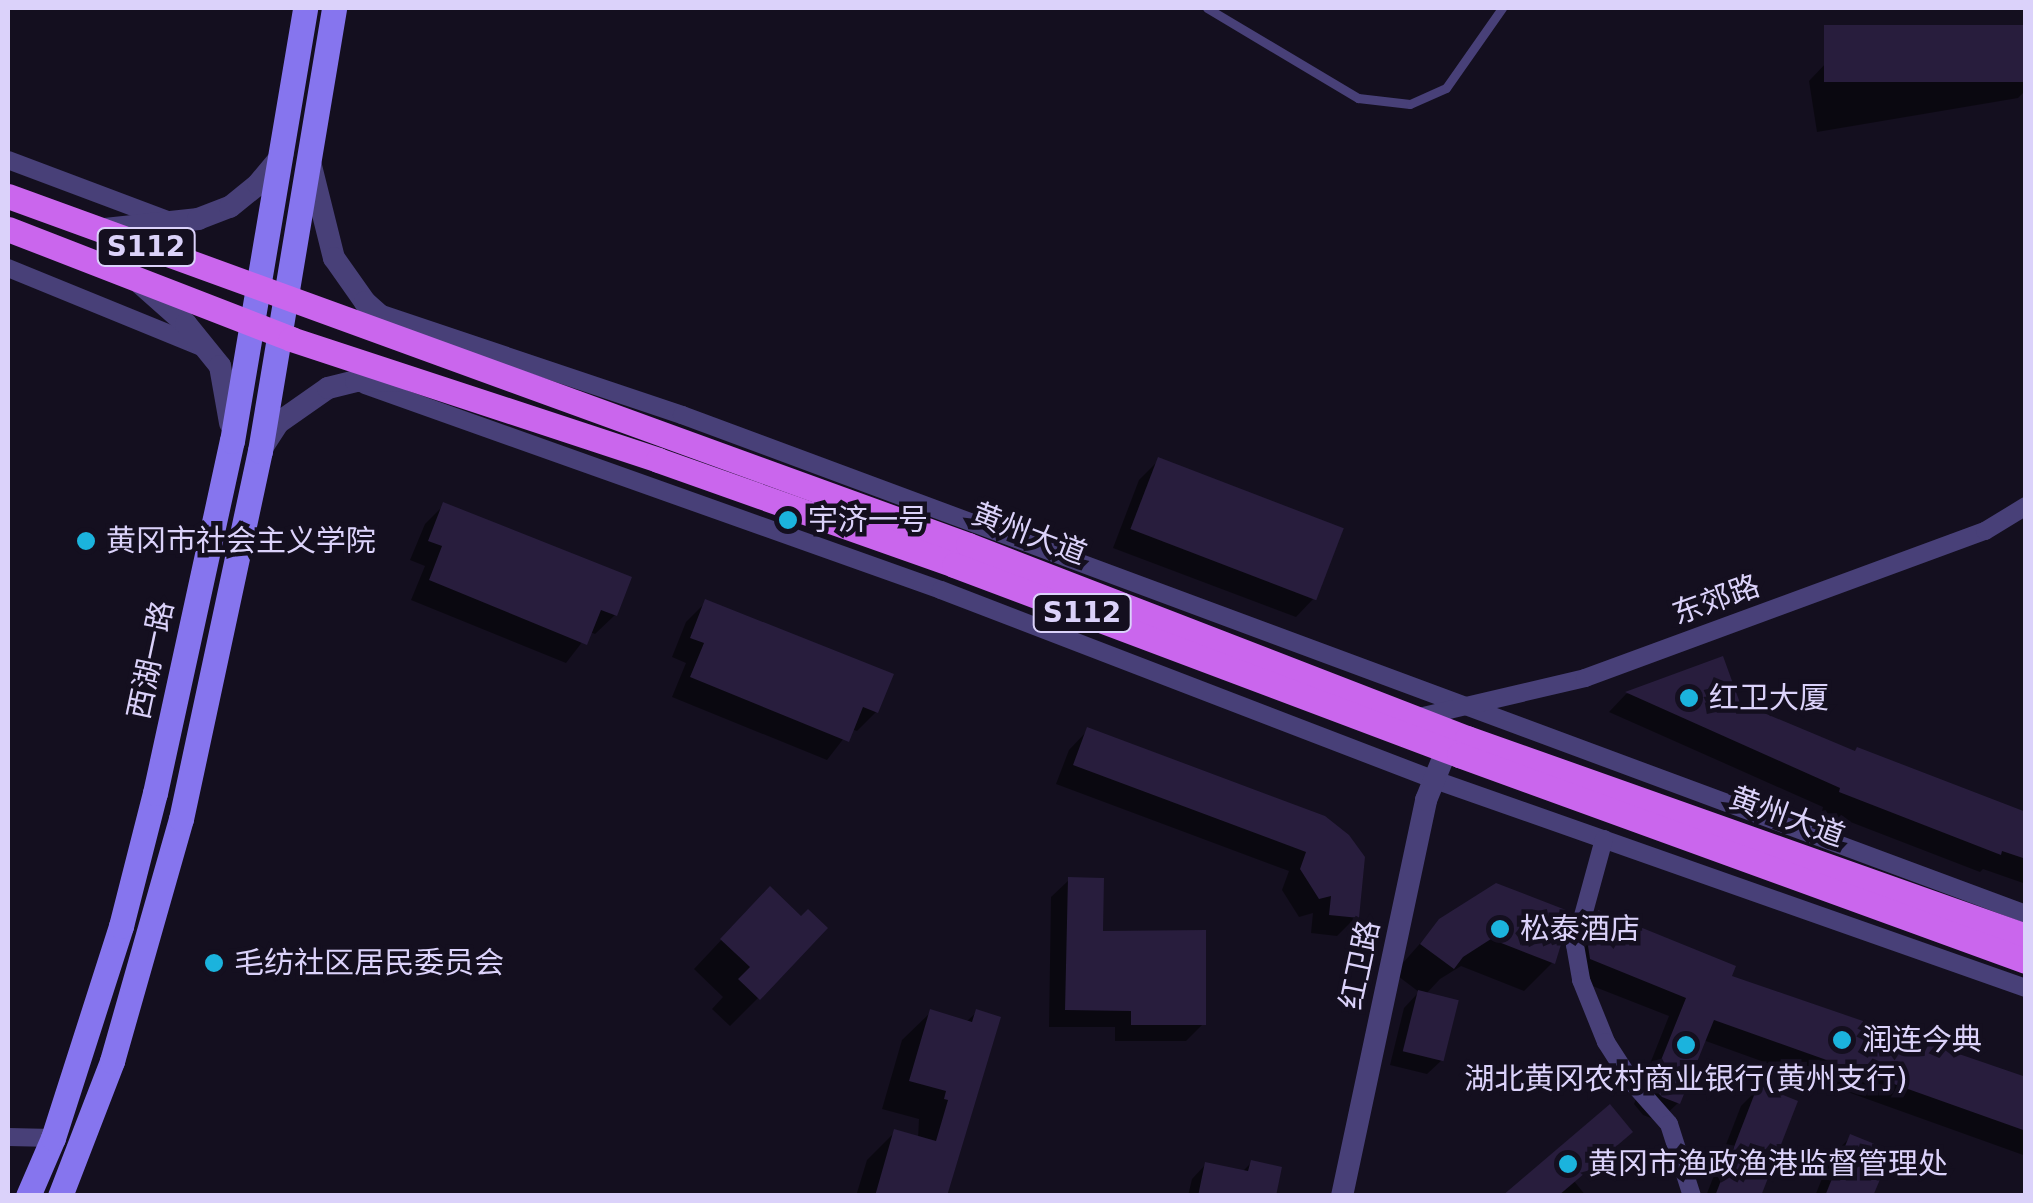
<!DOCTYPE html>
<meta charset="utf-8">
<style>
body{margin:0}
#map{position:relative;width:2033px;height:1203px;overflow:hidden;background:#140f1f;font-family:"DejaVu Sans","Noto Sans SC",sans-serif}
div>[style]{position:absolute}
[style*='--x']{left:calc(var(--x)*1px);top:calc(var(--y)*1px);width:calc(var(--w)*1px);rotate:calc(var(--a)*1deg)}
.shadow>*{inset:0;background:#0007}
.building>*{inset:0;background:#281d3d;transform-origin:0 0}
.service>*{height:9px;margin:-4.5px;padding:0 4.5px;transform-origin:4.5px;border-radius:4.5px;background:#484078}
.minor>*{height:18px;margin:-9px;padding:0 9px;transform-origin:9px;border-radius:9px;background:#484078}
.tertiary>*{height:22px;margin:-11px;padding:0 11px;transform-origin:11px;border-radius:11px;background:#484078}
.secondary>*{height:25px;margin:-12.5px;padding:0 12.5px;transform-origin:12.5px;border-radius:12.5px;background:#8675ee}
.primary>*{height:25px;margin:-12.5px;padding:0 12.5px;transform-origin:12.5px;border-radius:12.5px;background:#ca66ed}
.dots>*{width:28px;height:28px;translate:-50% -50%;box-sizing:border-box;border:5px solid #140f1f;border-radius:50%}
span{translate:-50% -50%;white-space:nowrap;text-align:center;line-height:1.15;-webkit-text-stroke:9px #140f1f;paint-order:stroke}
.shield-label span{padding:2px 8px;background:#140f1f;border:2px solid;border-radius:8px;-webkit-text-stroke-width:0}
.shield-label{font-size:28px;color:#dbd2fa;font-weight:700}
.poi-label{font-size:30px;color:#dbd2fa}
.left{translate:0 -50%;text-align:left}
.street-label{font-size:30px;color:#dbd2fa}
.frame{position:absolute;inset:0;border:10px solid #dbd2fa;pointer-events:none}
</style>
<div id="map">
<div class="shadow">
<i style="clip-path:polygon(2026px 28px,2026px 90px,2018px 98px,1817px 132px,1809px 81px,1828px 61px)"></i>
<i style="clip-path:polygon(1159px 460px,1315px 597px,1296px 617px,1113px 548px,1139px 480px)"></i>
<i style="clip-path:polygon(444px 505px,615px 615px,595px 634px,590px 632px,566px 663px,411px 600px,425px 566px,410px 560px,425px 524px)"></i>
<i style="clip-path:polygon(706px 602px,876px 712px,857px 731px,851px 729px,827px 760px,672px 697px,686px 663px,672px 657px,686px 622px)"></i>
<i style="clip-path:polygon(1721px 659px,1738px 705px,1854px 753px,2026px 813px,2026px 884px,1983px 869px,1980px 872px,1822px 811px,1823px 807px,1609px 712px,1626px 694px)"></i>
<i style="clip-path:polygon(1088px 730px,1324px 818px,1356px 917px,1337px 936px,1311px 933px,1313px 913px,1299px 917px,1282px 890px,1289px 871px,1056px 784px,1069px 750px)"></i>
<i style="clip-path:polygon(1069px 880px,1100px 933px,1203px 1024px,1186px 1041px,1115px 1041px,1115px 1027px,1049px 1027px,1051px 897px)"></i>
<i style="clip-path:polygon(1598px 913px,1729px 977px,2026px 1080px,2026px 1156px,1703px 1040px,1678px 1103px,1659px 1121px,1643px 1115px,1634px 1104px,1669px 1016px,1572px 978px,1580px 932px)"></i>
<i style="clip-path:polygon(1568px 914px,1552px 963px,1524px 991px,1461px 966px,1440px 979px,1425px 995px,1442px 1060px,1427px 1074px,1390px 1065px,1404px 1008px,1419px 992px,1394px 973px,1440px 921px)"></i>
<i style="clip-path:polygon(742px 918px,801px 919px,758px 998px,730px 1026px,712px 1009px,723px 997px,694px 969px)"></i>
<i style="clip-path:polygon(931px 1012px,966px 1022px,977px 1012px,945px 1196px,856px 1196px,867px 1160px,895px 1132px,918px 1139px,919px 1119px,882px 1109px,902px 1040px)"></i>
<i style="clip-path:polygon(1759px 1088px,1758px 1196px,1706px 1196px,1741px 1106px)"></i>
<i style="clip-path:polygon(1851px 1137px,1871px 1196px,1815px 1196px,1831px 1156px)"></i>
<i style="clip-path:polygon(1251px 1163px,1273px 1196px,1188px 1196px,1192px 1179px,1206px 1164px,1242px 1172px)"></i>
<i style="clip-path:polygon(1574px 1181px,1586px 1196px,1506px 1196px)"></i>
</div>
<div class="building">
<i style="left:2026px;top:25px;width:57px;height:202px;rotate:90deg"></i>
<i style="left:1158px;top:457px;width:199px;height:77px;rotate:21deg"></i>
<i style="clip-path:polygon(443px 502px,632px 577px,617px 616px,601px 610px,587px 645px,429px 580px,442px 546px,428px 541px)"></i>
<i style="clip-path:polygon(705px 599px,894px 674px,878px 713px,863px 707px,849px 742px,690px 677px,704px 643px,690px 638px)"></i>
<i style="clip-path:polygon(1723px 656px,1740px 703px,1855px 751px,1857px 747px,2026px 812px,2026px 859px,2002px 851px,2001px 855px,1839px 792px,1840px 788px,1625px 692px)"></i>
<i style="clip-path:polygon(1087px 727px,1325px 816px,1349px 835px,1365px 857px,1359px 918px,1329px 915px,1331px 896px,1319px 899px,1300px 869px,1306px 852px,1073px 765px)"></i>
<i style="clip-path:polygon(1068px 877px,1104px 878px,1103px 931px,1206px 930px,1206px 1025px,1131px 1025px,1131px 1011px,1065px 1010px)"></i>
<i style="clip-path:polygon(1496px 883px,1571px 912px,1555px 964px,1491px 939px,1463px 957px,1454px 969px,1420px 944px,1439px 919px)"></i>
<i style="clip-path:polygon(770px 886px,801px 916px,808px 909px,828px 928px,760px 1000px,738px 979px,750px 967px,720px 939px)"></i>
<i style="clip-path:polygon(1598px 910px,1736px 966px,1732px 976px,2026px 1077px,2026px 1131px,1714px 1020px,1680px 1104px,1662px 1097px,1651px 1085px,1686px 998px,1590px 959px,1588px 946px)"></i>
<i style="left:1418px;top:990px;width:42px;height:63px;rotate:14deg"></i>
<i style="clip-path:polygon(930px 1009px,972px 1022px,976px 1009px,1001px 1017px,947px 1196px,875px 1196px,894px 1129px,936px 1141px,948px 1100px,944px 1099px,946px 1091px,909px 1081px)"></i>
<i style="clip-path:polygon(1758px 1085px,1798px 1101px,1761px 1196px,1715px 1196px)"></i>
<i style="clip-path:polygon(1610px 1104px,1633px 1132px,1558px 1196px,1502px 1196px)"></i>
<i style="clip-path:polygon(1850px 1134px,1892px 1151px,1873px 1196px,1825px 1196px)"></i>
<i style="clip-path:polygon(1251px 1160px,1282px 1167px,1276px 1196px,1198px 1196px,1205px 1162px,1248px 1171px)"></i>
</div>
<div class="service">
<i style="--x:1207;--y:8;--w:176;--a:30.8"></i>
<i style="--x:1358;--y:98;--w:52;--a:6.6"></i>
<i style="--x:1410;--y:104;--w:39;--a:-24"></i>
<i style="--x:1446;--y:88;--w:98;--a:-55"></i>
</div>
<div class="minor">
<i style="--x:8;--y:160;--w:173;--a:20.6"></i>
<i style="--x:8;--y:268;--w:214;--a:22.2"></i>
<i style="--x:382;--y:314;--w:317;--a:18.6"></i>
<i style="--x:682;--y:415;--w:1434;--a:20.37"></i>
<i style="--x:365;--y:385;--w:611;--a:19.59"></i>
<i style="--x:941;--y:590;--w:529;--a:21.04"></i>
<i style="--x:1435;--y:780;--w:627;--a:19.39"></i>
<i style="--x:1419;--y:717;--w:171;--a:-13.2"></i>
<i style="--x:1585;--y:678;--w:426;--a:-20.2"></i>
<i style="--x:1985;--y:531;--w:48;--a:-31.4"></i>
<i style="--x:1604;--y:839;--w:110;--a:105.3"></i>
<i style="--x:1575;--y:945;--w:36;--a:80"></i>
<i style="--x:1581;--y:980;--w:67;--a:68"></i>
<i style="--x:1606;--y:1042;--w:46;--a:57.3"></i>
<i style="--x:1631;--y:1081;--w:57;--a:48.5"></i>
<i style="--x:1669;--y:1124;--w:76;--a:72.3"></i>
<i style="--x:8;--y:1137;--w:45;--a:1.3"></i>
</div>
<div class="tertiary">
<i style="--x:311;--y:166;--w:95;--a:76"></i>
<i style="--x:334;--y:258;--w:54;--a:54.8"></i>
<i style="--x:365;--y:302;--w:59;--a:41.6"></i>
<i style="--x:105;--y:229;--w:94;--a:-6.1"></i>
<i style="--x:198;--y:219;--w:34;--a:-21"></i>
<i style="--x:230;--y:207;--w:36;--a:-39"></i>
<i style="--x:258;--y:184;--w:38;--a:-50"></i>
<i style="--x:141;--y:284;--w:60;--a:41.6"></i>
<i style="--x:186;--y:324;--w:54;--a:51"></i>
<i style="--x:220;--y:366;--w:58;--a:80"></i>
<i style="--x:262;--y:448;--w:30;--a:-57"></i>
<i style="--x:278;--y:423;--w:61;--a:-35"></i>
<i style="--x:328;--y:388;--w:29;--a:-14"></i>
<i style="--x:356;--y:381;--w:48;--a:-1.2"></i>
<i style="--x:1342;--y:1196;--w:405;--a:-78"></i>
<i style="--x:1426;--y:800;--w:53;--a:-67.8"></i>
</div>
<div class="secondary">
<i style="--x:28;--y:1196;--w:63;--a:-66.7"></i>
<i style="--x:53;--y:1138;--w:223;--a:-72.2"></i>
<i style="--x:121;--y:926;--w:137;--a:-75.7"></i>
<i style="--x:155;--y:793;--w:360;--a:-77.7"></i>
<i style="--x:232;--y:441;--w:439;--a:-80.4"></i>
<i style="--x:60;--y:1196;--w:145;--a:-68.9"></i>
<i style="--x:112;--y:1061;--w:252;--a:-74.1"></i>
<i style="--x:181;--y:819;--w:376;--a:-77.9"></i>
<i style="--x:260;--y:451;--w:449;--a:-80.5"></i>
</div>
<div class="primary">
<i style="--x:8;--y:196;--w:1021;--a:19.98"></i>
<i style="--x:968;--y:545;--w:535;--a:21.15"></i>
<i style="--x:1467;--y:738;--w:593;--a:19.5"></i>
<i style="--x:8;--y:229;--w:304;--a:21.2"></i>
<i style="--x:291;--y:339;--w:386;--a:18.2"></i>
<i style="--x:658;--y:460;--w:314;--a:19.5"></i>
<i style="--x:954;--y:565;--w:540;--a:20.62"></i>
<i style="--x:1459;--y:755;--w:603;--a:19.97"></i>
</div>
<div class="dots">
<i style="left:788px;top:520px;background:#1bb3dd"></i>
<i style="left:86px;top:541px;background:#1bb3dd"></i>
<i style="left:1689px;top:698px;background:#1bb3dd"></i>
<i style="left:1500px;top:929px;background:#1bb3dd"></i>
<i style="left:214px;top:963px;background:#1bb3dd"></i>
<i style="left:1842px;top:1040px;background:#1bb3dd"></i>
<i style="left:1686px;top:1045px;background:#1bb3dd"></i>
<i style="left:1568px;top:1164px;background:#1bb3dd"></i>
</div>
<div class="shield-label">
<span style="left:146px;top:247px">S112</span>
<span style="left:1082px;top:613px">S112</span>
</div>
<div class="poi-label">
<span class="left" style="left:808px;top:520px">宇济一号</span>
<span class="left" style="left:106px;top:541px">黄冈市社会主义学院</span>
<span class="left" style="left:1709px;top:698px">红卫大厦</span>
<span class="left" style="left:1520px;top:929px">松泰酒店</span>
<span class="left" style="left:234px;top:963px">毛纺社区居民委员会</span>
<span class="left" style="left:1862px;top:1040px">润连今典</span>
<span style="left:1686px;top:1079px">湖北黄冈农村商业银行(黄州支行)</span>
<span class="left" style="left:1588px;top:1164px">黄冈市渔政渔港监督管理处</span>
</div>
<div class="street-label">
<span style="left:1029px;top:534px;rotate:21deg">黄州大道</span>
<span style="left:1716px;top:600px;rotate:-20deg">东郊路</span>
<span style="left:151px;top:660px;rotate:-78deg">西湖一路</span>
<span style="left:1787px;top:817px;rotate:20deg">黄州大道</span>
<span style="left:1360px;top:965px;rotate:-78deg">红卫路</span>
</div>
<div class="frame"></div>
</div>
